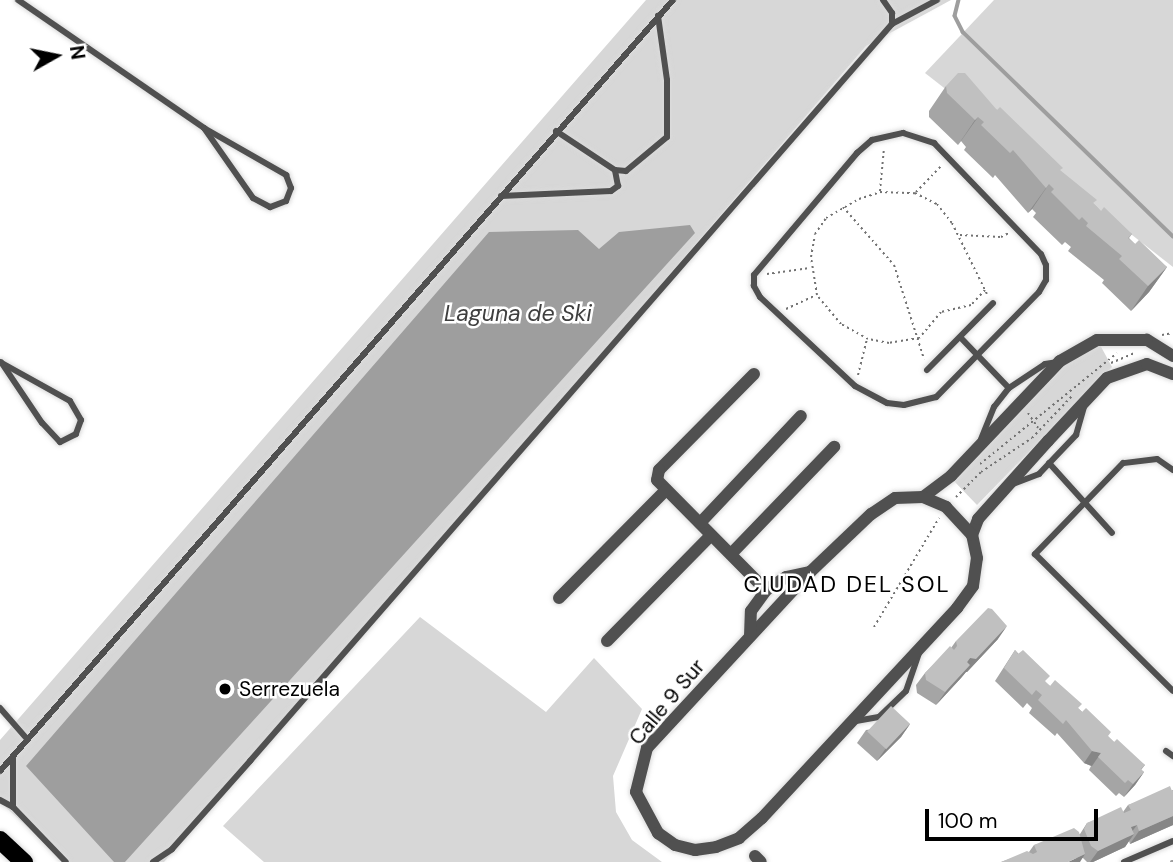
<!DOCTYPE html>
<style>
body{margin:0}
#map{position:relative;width:1173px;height:862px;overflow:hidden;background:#fff;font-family:"DM Sans",sans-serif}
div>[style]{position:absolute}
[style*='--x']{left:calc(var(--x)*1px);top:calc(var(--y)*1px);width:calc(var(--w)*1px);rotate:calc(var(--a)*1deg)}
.green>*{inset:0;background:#d7d7d7}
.water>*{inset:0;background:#9e9e9e}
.stream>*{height:3.5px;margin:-1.75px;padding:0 1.75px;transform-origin:1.75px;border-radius:1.75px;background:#9e9e9e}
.path>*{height:2px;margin-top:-1px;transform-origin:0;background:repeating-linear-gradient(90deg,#727272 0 2px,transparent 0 5.5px)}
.roads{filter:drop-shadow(0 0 2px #dbdbdb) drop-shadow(0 0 2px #dbdbdb)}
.lane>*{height:6px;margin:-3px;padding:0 3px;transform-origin:3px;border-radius:3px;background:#505050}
.street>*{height:12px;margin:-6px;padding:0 6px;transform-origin:6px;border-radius:6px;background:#505050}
.primary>*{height:18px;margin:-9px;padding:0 9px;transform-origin:9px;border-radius:9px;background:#000}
.wall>*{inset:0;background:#a5a5a5}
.shaded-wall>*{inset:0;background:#868686}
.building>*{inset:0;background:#c0c0c0;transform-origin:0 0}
.dots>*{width:19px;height:19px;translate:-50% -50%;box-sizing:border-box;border:4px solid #fff;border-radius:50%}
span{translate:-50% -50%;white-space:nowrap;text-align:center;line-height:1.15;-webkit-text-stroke:5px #fff;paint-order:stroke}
.poi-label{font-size:21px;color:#000}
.left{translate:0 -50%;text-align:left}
.street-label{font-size:21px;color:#000}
.water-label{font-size:23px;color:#3f3f3f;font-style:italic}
.neighbourhood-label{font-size:23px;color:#000;letter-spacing:2px}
.north{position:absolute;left:21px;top:21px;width:70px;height:70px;-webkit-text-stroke:5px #fff;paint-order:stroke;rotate:81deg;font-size:19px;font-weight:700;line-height:28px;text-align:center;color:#000}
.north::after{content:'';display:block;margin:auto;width:24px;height:32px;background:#000;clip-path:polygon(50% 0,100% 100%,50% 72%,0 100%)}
.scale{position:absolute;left:925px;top:809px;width:173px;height:32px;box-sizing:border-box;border:4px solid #000;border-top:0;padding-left:9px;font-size:21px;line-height:24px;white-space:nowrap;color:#000;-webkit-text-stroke:5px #fff;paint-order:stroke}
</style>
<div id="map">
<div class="green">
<i style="clip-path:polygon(646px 0,951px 0,866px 46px,164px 862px,66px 862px,0 802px,0 740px)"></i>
<i style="clip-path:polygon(994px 0,1173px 0,1173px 267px,925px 73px)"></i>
<i style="clip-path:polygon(1099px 343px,1112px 367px,977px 505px,953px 480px,1075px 355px)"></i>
<i style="clip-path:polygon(420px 617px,546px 712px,594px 658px,642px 709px,613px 776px,616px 812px,632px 840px,662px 862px,264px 862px,223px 826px)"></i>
</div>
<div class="water">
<i style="clip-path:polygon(690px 225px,695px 233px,125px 862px,114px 862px,26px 766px,489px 232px,578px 230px,599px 249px,619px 232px)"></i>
</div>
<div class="stream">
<i style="--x:959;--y:0;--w:16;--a:104"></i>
<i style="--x:955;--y:16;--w:18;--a:63"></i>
<i style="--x:963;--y:32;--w:293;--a:44.2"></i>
<i style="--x:1172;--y:862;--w:1;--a:0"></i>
</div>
<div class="path">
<i style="--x:880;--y:191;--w:43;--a:-84.7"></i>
<i style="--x:916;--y:192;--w:36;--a:-46"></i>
<i style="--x:843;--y:207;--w:77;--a:48.7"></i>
<i style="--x:894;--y:265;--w:99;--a:72.3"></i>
<i style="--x:960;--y:235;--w:41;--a:2.8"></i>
<i style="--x:1001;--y:237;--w:9;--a:-27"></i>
<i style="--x:767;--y:274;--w:43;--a:-7.9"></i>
<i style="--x:985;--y:290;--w:21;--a:133"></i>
<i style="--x:971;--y:305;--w:31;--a:167"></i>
<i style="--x:941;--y:312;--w:34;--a:130"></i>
<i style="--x:919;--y:338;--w:30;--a:171"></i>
<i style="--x:889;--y:343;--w:21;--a:-169"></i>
<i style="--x:868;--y:339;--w:31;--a:-151"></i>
<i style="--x:841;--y:324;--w:38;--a:-130"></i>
<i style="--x:817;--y:295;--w:38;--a:-99"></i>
<i style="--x:811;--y:257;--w:23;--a:-80"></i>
<i style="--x:815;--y:234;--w:19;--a:-55"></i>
<i style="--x:826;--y:218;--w:38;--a:-30"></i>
<i style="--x:859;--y:199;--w:22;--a:-18"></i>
<i style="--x:880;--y:192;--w:35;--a:2"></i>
<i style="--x:915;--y:193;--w:25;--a:27"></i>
<i style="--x:937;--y:204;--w:24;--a:52"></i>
<i style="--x:952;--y:223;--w:79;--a:63.8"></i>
<i style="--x:786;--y:309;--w:33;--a:-25"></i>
<i style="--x:1162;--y:335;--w:11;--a:-10"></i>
<i style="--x:1111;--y:363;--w:25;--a:-23"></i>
<i style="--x:858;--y:375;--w:36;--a:-76"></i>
<i style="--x:1028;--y:413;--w:18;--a:56"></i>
<i style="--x:980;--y:464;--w:176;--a:-39"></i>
<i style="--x:956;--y:497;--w:35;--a:-45"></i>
<i style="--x:981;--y:472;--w:61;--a:-33.7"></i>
<i style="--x:1032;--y:438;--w:58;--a:-46.4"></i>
<i style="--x:874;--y:627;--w:127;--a:-59.2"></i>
</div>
<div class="roads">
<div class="lane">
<i style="--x:18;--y:0;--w:226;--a:34.5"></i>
<i style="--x:204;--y:128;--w:95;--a:29.8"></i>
<i style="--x:286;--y:175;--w:14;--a:69"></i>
<i style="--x:291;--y:188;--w:14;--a:111"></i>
<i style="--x:286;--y:201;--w:17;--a:159"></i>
<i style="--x:270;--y:207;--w:19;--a:-152"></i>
<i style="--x:253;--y:198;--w:85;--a:-125"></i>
<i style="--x:883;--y:0;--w:16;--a:55"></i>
<i style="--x:892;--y:13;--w:11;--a:90"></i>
<i style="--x:556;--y:131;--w:71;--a:33.5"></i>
<i style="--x:615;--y:170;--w:11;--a:5"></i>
<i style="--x:626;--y:171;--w:53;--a:-39.7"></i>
<i style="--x:667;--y:137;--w:57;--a:-90"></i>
<i style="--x:667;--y:80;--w:65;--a:-98"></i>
<i style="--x:903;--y:133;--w:33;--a:18"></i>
<i style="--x:934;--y:143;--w:154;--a:46.1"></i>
<i style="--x:1041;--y:254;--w:12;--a:66"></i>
<i style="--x:1046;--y:265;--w:15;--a:90"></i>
<i style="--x:1046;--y:280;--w:14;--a:120"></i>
<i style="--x:1039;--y:292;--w:147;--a:134.4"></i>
<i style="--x:936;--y:397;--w:33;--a:166"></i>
<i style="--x:904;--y:405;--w:17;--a:-173"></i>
<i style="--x:887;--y:403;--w:36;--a:-152"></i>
<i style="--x:855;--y:386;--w:130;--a:-136.9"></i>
<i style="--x:760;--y:297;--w:13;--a:-119"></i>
<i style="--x:754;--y:286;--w:11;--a:-90"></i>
<i style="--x:754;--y:275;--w:160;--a:-49.8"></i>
<i style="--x:857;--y:153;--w:20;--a:-41"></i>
<i style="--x:872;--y:140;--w:32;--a:-13"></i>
<i style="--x:501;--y:196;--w:110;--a:-2.6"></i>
<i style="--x:611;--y:191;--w:9;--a:-36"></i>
<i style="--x:618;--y:186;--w:16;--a:-101"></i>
<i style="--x:961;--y:338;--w:69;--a:46.2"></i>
<i style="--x:0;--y:362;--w:80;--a:29.1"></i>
<i style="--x:70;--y:401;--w:22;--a:60"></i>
<i style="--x:81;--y:420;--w:15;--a:110"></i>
<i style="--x:76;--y:434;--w:18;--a:153"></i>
<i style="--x:60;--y:442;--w:26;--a:-133"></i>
<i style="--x:42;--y:423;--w:73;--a:-123.9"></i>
<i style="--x:927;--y:370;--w:94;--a:-45.4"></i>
<i style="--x:981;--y:439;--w:35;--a:-68"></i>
<i style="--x:994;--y:407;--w:24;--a:-52"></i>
<i style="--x:1009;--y:388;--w:43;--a:-33.7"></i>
<i style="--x:1045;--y:364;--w:13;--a:-9"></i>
<i style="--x:1049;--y:463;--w:94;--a:48"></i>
<i style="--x:1173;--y:470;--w:19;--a:-145"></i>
<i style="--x:1157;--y:459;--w:34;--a:173"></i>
<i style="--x:1123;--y:463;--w:127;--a:134"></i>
<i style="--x:1035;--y:554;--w:194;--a:44.8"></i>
<i style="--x:1013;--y:484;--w:28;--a:-21"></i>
<i style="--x:1039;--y:474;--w:54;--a:-46.5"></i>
<i style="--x:1076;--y:435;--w:32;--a:-74"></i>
<i style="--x:0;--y:708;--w:41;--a:48.9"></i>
<i style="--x:856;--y:721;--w:23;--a:-10"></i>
<i style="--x:879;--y:717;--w:37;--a:-44"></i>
<i style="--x:906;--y:691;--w:40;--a:-71.1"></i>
<i style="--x:1166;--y:751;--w:9;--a:36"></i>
<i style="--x:13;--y:757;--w:50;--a:90"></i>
<i style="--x:13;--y:807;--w:76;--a:46.1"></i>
<i style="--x:0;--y:771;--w:1023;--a:-48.88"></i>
<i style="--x:0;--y:800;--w:15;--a:28"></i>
<i style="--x:153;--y:862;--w:23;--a:-34"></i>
<i style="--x:172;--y:849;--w:118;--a:-48.4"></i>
<i style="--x:250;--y:761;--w:977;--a:-48.94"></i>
<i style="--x:892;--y:24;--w:51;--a:-28.1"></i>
<i style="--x:1124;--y:862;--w:53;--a:-23.2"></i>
</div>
<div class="street">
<i style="--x:1173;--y:356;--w:31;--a:-148"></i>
<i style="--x:1147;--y:340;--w:50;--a:180"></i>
<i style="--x:1097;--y:340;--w:43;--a:150.4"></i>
<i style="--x:1060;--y:361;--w:158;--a:133.5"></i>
<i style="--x:951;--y:476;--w:35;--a:143"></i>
<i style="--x:923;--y:497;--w:28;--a:178"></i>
<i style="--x:895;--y:498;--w:29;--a:146"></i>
<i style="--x:871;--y:514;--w:84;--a:136.4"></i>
<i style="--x:810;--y:572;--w:240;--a:132.8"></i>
<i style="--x:647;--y:748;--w:45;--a:104"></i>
<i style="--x:636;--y:792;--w:47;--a:61.8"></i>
<i style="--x:658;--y:833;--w:21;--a:35"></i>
<i style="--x:675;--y:845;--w:21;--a:14"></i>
<i style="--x:695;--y:850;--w:21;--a:-8"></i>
<i style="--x:716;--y:847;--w:25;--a:-21"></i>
<i style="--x:739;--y:838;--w:30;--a:-41"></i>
<i style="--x:762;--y:818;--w:287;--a:-47.1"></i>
<i style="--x:957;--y:608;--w:27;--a:-54"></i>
<i style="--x:973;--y:586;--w:28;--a:-82"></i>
<i style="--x:977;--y:558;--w:24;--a:-102"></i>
<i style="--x:972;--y:535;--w:17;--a:-69"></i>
<i style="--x:978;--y:519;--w:105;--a:-48.1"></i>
<i style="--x:1048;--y:441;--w:86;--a:-46.9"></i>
<i style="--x:1107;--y:378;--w:42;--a:-19.3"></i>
<i style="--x:1147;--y:364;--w:28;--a:21"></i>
<i style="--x:754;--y:374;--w:135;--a:134.7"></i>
<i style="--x:659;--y:470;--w:10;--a:101"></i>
<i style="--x:657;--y:480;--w:155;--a:45.3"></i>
<i style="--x:923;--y:497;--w:25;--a:23"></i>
<i style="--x:946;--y:507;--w:38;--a:47"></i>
<i style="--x:700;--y:523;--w:147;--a:-46.7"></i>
<i style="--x:731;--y:554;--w:149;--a:-46.1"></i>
<i style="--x:559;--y:598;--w:152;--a:-45.3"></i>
<i style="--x:750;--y:636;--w:25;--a:-88"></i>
<i style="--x:751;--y:611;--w:26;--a:-54"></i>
<i style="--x:766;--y:590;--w:24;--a:-33"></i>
<i style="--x:786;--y:577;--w:25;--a:-12"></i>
<i style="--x:607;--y:641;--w:148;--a:-45.5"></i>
<i style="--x:755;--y:856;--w:8;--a:45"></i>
</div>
<div class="primary">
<i style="--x:0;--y:840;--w:33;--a:43"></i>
</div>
</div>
<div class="wall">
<i style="clip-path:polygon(946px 86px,997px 110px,1101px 211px,1132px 234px,1129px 238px,1135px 244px,1167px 267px,1149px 292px,1131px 311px,1102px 283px,1104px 280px,1068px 251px,1071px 247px,1065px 242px,1062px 245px,1033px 217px,1036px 213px,1032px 209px,1028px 213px,995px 175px,993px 178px,964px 150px,966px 147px,961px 141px,958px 145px,929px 117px,929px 111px)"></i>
<i style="clip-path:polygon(998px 639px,967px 672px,966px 672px,961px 678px,936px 705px,917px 693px,916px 685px,925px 673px,951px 648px,956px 641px)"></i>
<i style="clip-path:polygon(1015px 650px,1045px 682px,1079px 709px,1114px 742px,1145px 765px,1141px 770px,1144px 772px,1135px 785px,1124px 797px,1119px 793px,1116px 796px,1089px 770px,1091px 766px,1084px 763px,1057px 733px,1055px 736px,1029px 713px,1032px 708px,1027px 703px,1023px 708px,995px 681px)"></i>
<i style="clip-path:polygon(910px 724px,901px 737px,877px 761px,857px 743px,866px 730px)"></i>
<i style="clip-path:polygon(1173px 790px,1173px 825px,1130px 844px,1129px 841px,1125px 847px,1093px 862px,1087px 862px,1083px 858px,1001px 862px,1029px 852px,1034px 845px,1080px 834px,1087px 823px,1123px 812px,1128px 805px)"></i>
</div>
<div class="shaded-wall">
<i style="clip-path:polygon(978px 117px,961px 141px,958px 145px,975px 120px)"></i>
<i style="clip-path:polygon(1049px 184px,1032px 209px,1028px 213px,1046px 188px)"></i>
<i style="clip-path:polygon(1167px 267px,1149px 292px,1131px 311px,1148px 286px)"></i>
<i style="clip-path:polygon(1007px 626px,998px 639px,967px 672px,966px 672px,961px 678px,936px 705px,970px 658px)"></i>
<i style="clip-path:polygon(910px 724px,901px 737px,877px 761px,886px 748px)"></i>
<i style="clip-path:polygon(1092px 751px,1101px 753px,1092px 766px,1084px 763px)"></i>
<i style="clip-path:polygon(1144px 772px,1135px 785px,1124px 797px,1133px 784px)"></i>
<i style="clip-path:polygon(1173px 816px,1173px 825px,1130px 844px,1139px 831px)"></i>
<i style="clip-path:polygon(1137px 825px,1128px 837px,1134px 834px,1125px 847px,1093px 862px,1090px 862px,1098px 851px,1131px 827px)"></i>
<i style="clip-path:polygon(1085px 854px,1080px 862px,1068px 862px)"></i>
</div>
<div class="building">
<i style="clip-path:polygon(958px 73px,965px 73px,997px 110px,1000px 107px,1063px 168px,1060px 170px,1097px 200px,1093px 203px,1101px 211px,1104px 207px,1132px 234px,1128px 238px,1135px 244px,1139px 240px,1167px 267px,1148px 286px,1119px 259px,1122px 256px,1086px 226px,1088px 223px,1082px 217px,1079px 220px,1051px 192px,1054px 189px,1049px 184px,1046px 188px,1013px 150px,1010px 153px,981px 125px,984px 122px,978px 117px,975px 120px,947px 93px,946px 86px)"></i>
<i style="clip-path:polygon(988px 608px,992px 609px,1007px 626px,976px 659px,970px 658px,967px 662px,970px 665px,945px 692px,926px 680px,925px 673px,950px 646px,954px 650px,957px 646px,956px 641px)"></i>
<i style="clip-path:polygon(1015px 650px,1018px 654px,1023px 650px,1050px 676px,1045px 681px,1050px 686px,1055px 680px,1082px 704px,1078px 708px,1082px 712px,1086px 708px,1111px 732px,1108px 736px,1114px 742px,1117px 739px,1145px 765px,1141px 769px,1144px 772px,1133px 784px,1128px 780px,1125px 783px,1098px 757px,1101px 753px,1092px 751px,1066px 720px,1063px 724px,1038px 700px,1042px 695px,1036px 690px,1032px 695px,1004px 668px)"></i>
<i style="left:891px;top:706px;width:26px;height:35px;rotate:43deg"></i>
<i style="clip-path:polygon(1170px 786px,1172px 791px,1173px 790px,1173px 816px,1139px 831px,1137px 825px,1131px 827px,1134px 834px,1098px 851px,1091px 846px,1084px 829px,1087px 823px,1121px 807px,1124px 813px,1131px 810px,1128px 805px)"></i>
<i style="clip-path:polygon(1074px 828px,1079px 832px,1085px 854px,1068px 862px,1001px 862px,1027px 851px,1033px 854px,1037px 852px,1034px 845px)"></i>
</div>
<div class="dots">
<i style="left:225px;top:689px;background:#000"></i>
</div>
<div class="poi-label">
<span class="left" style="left:239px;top:689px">Serrezuela</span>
</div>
<div class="street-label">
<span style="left:667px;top:702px;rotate:-50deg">Calle 9 Sur</span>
</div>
<div class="water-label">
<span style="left:518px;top:313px">Laguna de Ski</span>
</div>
<div class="neighbourhood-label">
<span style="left:847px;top:584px">CIUDAD DEL SOL</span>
</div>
<div class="north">N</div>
<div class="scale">100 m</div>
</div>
